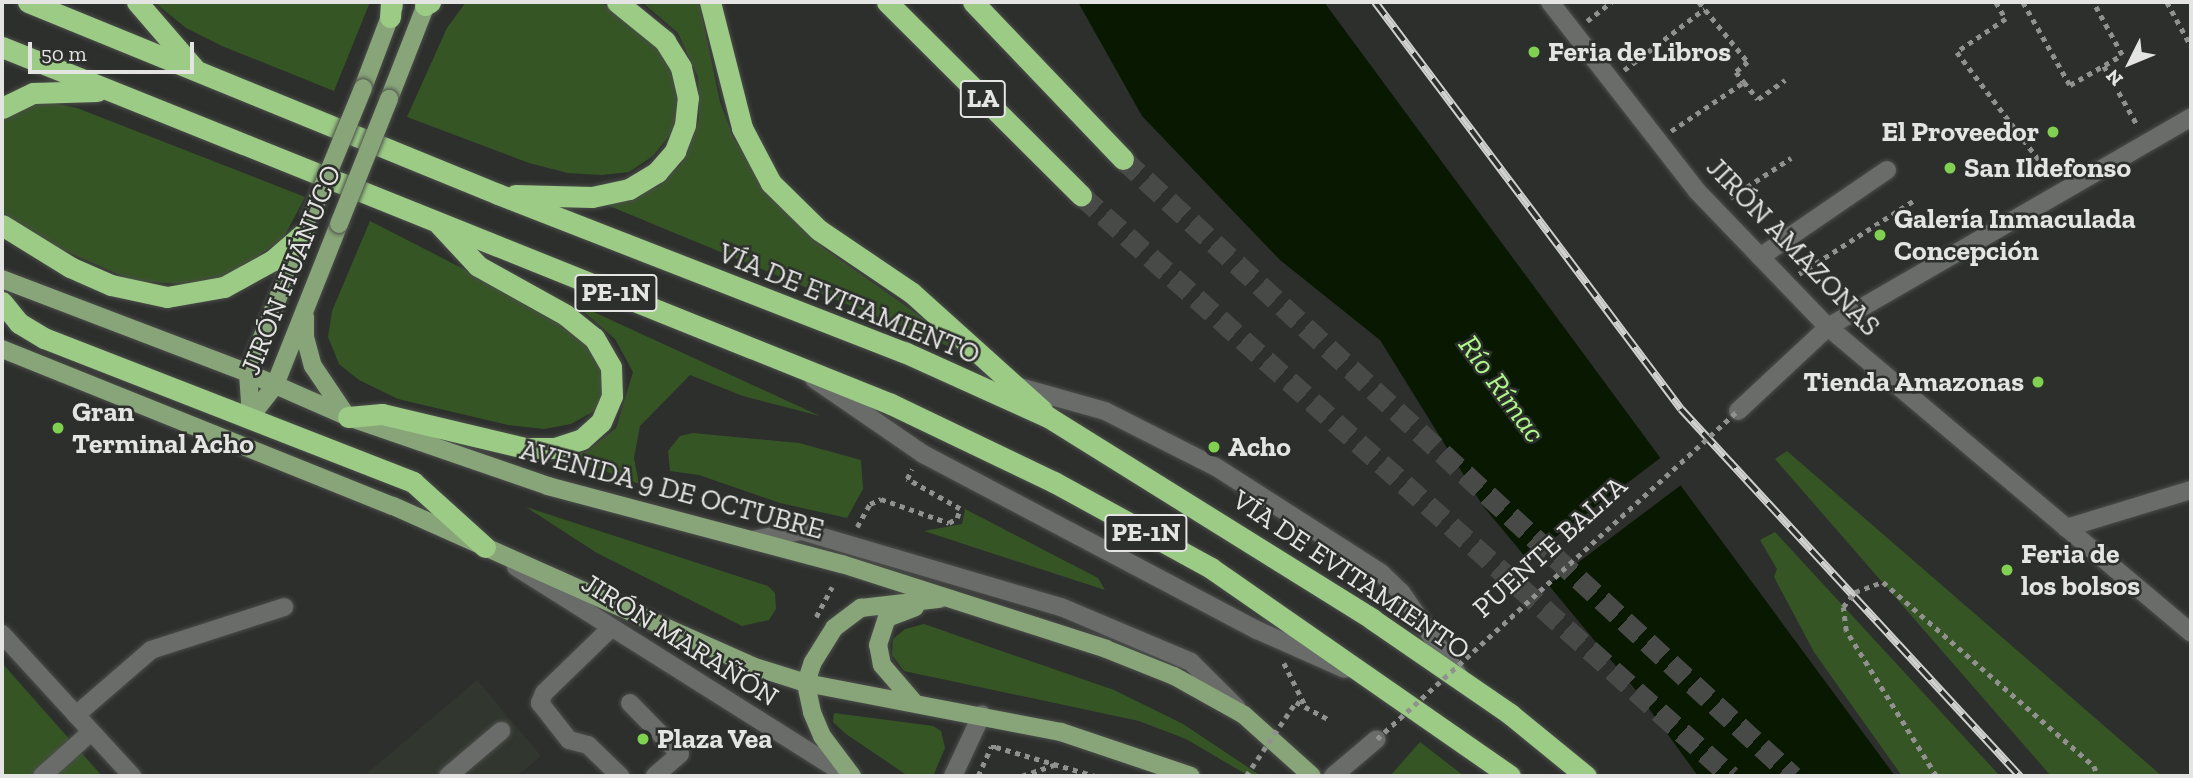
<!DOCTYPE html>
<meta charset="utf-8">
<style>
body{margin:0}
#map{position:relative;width:2193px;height:778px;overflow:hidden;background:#2d2f2c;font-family:"Zilla Slab",serif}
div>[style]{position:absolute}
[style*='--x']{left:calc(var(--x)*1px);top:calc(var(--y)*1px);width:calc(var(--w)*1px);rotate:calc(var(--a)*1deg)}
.built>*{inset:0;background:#31372e}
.green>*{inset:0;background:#365525}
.water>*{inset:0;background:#081801}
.pier>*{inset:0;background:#2d2f2c;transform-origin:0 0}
.highway-tunnel>*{height:21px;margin-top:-10.5px;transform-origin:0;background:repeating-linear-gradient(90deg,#484a47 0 21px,transparent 0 31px)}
.path>*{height:4.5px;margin-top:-2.25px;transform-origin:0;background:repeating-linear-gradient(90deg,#919290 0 5px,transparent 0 10px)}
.roads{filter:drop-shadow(0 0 2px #4b4d4a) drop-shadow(0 0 2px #4b4d4a)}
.minor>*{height:18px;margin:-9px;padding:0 9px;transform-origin:9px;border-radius:9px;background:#696c68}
.major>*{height:18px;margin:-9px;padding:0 9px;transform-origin:9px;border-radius:9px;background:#88a579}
.highway>*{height:21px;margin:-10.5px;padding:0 10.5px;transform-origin:10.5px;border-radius:10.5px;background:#9ccb85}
.rail>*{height:8px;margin-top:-4px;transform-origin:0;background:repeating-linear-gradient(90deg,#2d2f2c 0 16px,#d0d1cf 0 32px);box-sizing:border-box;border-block:2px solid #d0d1cf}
.path-bridge>*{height:4.5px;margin-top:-2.25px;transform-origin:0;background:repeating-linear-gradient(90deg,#919290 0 5px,transparent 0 10px)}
.bridges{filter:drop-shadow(0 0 2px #4b4d4a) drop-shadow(0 0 2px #4b4d4a)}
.major-bridge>*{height:18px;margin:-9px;padding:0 9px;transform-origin:9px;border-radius:9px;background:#88a579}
.dots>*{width:19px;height:19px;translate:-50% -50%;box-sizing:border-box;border:4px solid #2d2f2c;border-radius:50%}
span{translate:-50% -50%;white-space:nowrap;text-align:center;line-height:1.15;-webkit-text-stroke:5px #2d2f2c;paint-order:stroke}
.shield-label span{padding:2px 5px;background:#2d2f2c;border:2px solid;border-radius:5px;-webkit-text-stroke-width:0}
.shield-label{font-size:26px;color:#e4e5e3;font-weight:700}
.poi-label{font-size:28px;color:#e4e5e3;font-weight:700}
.left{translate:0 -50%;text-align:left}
.right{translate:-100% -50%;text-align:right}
.street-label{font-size:28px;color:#e4e5e3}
.water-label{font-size:30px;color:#b0f88a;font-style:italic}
.frame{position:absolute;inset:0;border:4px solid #e4e5e3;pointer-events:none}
.north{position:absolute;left:2095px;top:28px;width:70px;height:70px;-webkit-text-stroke:5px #2d2f2c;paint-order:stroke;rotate:227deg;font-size:19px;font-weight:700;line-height:28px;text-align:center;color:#e4e5e3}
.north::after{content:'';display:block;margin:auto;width:24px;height:32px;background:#e4e5e3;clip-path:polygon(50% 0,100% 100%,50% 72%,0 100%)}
.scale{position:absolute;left:28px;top:42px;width:166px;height:32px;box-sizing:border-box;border:4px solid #e4e5e3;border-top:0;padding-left:9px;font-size:21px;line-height:24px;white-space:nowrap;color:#e4e5e3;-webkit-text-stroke:5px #2d2f2c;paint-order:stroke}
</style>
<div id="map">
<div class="built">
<i style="clip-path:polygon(477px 680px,541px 756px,517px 776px,364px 776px)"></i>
</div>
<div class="green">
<i style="clip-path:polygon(154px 2px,370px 2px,334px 91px,222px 46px,186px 28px)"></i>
<i style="clip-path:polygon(466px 2px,600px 2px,635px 24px,662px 52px,676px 78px,680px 106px,673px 131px,653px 156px,629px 172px,602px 175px,568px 173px,529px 163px,407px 117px,447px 28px)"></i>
<i style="clip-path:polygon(642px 2px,699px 2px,720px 102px,733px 137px,763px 185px,825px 249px,984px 361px,607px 205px,657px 187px,681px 164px,699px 120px,698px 77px,678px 33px)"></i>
<i style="clip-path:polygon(53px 103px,77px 108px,305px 197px,283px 239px,229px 276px,196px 285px,134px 281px,45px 242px,13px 223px,2px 211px,2px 119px,25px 105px)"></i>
<i style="clip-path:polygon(370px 221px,532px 304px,580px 337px,602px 361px,607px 388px,596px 410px,571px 424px,544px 429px,508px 425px,398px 399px,359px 380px,339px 364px,328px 337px,332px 311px)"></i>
<i style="clip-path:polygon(574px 303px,820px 416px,743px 396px,690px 375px,640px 426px,634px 458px,639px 484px,567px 457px,587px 451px,616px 428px,633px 372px,615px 339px)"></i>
<i style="clip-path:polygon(693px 433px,799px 443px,861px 460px,863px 489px,847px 518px,780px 503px,699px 475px,670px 471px,668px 451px,680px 436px)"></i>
<i style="clip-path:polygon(1787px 451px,2162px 776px,2051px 776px,1775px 459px)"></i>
<i style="clip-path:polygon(526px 507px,768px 586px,775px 593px,776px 609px,769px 620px,742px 626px,597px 553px)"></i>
<i style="clip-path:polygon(965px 509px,1098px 578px,1105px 590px,924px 531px,962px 524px)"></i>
<i style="clip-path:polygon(1775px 532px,2000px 776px,1902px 776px,1814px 652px,1774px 577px,1777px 569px,1760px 540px)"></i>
<i style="clip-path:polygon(924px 624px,1114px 690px,1183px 724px,1261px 776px,1249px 776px,1186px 739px,1139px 721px,904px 671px,892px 655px,893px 639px,905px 629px)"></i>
<i style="clip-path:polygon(2px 663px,102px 776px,2px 776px)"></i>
<i style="clip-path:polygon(834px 713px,933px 726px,941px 731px,945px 748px,933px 776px,908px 776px,846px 734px,833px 722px)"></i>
<i style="clip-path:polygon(1420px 742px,1464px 776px,1390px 776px)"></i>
</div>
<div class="water">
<i style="clip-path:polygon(1078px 2px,1324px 2px,1895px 776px,1698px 776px,1634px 688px,1483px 506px,1380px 340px,1280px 260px,1142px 116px)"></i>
</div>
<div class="pier">
<i style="left:1663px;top:456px;width:34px;height:174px;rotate:53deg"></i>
</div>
<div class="highway-tunnel">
<i style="--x:1123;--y:159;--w:911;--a:42.64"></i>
<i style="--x:1081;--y:195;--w:872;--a:41.79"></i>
</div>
<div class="path">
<i style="--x:1699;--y:2;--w:77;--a:50.8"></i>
<i style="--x:1748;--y:62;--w:16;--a:140"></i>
<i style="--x:1736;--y:72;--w:13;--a:51"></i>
<i style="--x:1996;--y:2;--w:20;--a:60"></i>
<i style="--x:2006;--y:19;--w:59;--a:146"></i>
<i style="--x:1957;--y:52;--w:157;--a:52.8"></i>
<i style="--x:2023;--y:2;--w:95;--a:60.5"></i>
<i style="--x:2070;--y:85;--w:60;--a:-30"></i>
<i style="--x:2122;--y:55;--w:60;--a:-118.7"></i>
<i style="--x:2167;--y:2;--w:50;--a:61.4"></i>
<i style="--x:1587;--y:21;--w:31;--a:-38"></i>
<i style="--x:2104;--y:66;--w:69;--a:60.5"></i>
<i style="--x:1624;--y:70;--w:101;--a:-37.3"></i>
<i style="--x:1671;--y:131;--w:88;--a:-33.9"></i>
<i style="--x:1744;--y:82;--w:22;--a:51"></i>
<i style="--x:1758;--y:99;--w:33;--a:-35"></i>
<i style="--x:1730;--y:198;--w:73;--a:-33.3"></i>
<i style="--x:1799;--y:274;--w:135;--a:-32.6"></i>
<i style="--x:857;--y:527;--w:26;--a:-61"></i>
<i style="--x:870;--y:504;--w:12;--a:-24"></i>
<i style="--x:881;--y:499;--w:72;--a:19.4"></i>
<i style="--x:949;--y:523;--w:9;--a:-32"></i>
<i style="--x:957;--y:518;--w:9;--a:-72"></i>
<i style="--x:960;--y:509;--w:61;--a:-150.5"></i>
<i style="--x:907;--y:479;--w:11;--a:-63"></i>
<i style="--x:816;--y:617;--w:34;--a:-62"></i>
<i style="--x:1284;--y:663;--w:47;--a:63.4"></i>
<i style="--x:1296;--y:702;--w:36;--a:28"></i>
<i style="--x:2094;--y:766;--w:11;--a:68"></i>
<i style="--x:978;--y:776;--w:32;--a:-66"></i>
<i style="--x:991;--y:747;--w:5;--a:0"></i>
<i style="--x:996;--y:747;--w:103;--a:16.3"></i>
<i style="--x:1022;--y:776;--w:37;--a:-19"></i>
</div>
<div class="roads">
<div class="minor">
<i style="--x:1550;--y:2;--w:239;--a:52.1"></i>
<i style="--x:1697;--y:191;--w:189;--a:46.1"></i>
<i style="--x:1828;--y:327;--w:475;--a:40.1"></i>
<i style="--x:1760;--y:257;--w:154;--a:-34.4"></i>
<i style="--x:814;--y:379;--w:132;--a:34.5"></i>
<i style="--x:923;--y:454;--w:378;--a:27.8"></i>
<i style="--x:1257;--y:630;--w:96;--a:23.9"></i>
<i style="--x:1016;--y:386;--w:92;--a:15.7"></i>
<i style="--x:1105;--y:411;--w:124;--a:26.8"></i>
<i style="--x:1216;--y:467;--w:196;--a:32.7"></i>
<i style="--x:1381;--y:573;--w:28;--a:44"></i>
<i style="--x:1401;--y:592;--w:102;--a:55.4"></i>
<i style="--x:1738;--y:411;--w:123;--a:-43"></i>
<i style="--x:1828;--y:327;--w:419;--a:-30"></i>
<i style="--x:2066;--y:528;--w:131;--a:-16.9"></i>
<i style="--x:751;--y:540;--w:52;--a:-10"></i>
<i style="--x:802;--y:531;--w:270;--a:16.4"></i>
<i style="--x:1061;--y:607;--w:141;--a:22.9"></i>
<i style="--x:1191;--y:662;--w:65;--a:45"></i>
<i style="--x:516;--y:567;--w:392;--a:32.2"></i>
<i style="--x:611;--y:628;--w:93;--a:135.9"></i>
<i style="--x:544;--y:693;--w:11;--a:112"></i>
<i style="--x:540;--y:703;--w:47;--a:51.9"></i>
<i style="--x:569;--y:740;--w:20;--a:15"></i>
<i style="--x:588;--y:745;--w:45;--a:44.1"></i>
<i style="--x:2;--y:634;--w:193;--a:47.5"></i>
<i style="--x:630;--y:703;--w:71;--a:45.6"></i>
<i style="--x:680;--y:754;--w:33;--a:139"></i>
<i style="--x:76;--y:715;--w:99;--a:-40.9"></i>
<i style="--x:151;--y:650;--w:140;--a:-17.9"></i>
<i style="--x:42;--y:776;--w:66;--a:-41.9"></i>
<i style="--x:448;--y:776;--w:70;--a:-40.3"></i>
<i style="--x:953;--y:776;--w:68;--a:-64.9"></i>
<i style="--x:1333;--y:776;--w:57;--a:-40.1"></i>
</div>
<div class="major">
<i style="--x:363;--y:88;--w:88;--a:-69.3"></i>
<i style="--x:389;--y:99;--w:104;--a:-68.6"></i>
<i style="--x:2;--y:279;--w:263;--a:20.9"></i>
<i style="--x:248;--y:373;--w:109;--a:23.7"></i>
<i style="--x:348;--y:417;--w:212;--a:19"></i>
<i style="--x:548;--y:486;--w:304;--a:14.9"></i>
<i style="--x:842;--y:564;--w:277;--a:17.8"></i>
<i style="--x:1106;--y:649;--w:73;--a:21.7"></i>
<i style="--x:1174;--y:676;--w:80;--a:29.1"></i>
<i style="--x:1244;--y:715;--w:91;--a:41.9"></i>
<i style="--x:305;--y:317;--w:20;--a:90"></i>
<i style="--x:305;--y:337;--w:30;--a:75"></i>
<i style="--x:313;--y:366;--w:59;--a:56"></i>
<i style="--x:2;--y:349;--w:421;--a:21.9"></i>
<i style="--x:393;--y:506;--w:393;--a:24"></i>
<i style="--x:752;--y:666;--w:57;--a:17.5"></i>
<i style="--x:806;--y:683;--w:260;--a:10.9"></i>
<i style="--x:1061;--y:732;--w:137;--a:18.7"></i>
<i style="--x:251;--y:416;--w:43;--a:-94"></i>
<i style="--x:248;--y:373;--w:149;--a:-68.3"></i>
<i style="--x:251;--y:416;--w:39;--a:-52"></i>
<i style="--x:275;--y:385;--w:173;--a:-68.3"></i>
<i style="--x:913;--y:701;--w:48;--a:-130.7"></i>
<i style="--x:882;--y:665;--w:20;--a:-101"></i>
<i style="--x:878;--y:645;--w:28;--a:-72"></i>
<i style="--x:887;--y:618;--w:30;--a:-21"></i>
<i style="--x:852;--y:776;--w:50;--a:-126.9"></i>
<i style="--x:822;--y:736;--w:26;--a:-113"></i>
<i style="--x:812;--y:712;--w:30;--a:-102"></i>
<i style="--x:806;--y:683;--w:22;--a:-72"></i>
<i style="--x:813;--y:662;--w:40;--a:-58"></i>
<i style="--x:834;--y:628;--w:34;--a:-37"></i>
<i style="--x:861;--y:608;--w:79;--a:-6.6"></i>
</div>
<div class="highway">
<i style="--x:28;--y:2;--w:508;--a:22.22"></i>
<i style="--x:498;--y:194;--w:436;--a:21.3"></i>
<i style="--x:904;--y:352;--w:158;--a:24.3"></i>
<i style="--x:1048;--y:417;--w:382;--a:31.9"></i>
<i style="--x:1372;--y:619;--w:168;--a:34.5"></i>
<i style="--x:1510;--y:714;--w:98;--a:39.2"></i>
<i style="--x:137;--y:2;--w:87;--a:49.2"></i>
<i style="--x:710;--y:2;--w:130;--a:75.7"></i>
<i style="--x:742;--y:128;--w:62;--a:62.2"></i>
<i style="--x:771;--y:183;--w:67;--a:44.4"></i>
<i style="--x:819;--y:230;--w:112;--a:34.1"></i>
<i style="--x:912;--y:293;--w:175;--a:42"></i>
<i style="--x:887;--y:2;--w:274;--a:44.9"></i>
<i style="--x:973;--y:2;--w:217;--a:46.3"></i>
<i style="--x:425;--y:5;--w:6;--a:-31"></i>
<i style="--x:390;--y:17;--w:15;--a:-86"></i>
<i style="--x:2;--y:47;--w:958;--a:21.88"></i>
<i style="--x:891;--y:404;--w:181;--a:25.6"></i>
<i style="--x:1054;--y:482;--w:179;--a:28.7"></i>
<i style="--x:1211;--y:568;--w:364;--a:34.8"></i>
<i style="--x:2;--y:108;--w:34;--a:-26"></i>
<i style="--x:33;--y:93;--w:64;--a:-1.8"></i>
<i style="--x:515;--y:195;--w:77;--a:1.5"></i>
<i style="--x:592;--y:197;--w:38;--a:-12"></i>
<i style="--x:629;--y:189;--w:33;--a:-31"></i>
<i style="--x:657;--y:172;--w:28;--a:-49"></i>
<i style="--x:675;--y:151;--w:28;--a:-69"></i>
<i style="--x:685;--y:125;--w:27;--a:-84"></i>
<i style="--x:688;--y:98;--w:32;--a:-103"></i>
<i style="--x:681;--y:67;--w:31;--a:-122"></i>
<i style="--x:665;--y:41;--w:62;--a:-140.9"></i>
<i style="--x:2;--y:225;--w:80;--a:31.7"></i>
<i style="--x:70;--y:267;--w:45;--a:23.7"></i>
<i style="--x:111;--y:285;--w:57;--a:12.1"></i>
<i style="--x:167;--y:297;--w:58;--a:-10"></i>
<i style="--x:224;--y:287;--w:56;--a:-28.9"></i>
<i style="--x:273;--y:260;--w:40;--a:-41"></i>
<i style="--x:2;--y:302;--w:27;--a:51"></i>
<i style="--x:19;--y:323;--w:29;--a:31"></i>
<i style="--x:44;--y:338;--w:396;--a:21.3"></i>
<i style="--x:413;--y:482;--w:97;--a:42.1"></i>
<i style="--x:348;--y:417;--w:34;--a:-5"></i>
<i style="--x:382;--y:414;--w:147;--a:13.4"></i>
<i style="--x:525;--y:448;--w:30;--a:0"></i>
<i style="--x:555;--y:448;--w:28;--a:-18"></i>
<i style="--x:582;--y:439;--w:25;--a:-42"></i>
<i style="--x:601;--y:422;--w:28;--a:-67"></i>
<i style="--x:612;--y:396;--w:29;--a:-92"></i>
<i style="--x:611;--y:367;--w:34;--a:-120"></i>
<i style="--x:594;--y:338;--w:36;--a:-141"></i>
<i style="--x:566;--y:315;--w:101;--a:-150.9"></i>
<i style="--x:478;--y:266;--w:57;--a:-132.9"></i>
</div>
</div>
<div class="rail">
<i style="--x:1375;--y:2;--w:509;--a:53.06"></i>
<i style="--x:1681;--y:409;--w:500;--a:47.3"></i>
</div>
<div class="path-bridge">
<i style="--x:1377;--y:739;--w:488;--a:-42.3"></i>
<i style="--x:1246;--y:776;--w:89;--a:-56"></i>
<i style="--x:1936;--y:776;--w:171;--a:-121.8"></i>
<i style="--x:1846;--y:631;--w:24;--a:-97"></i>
<i style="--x:1843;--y:607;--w:19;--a:-51"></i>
<i style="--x:1855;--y:592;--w:30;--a:-20"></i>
<i style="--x:1883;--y:582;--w:280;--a:41.1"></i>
</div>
<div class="bridges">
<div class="major-bridge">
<i style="--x:311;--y:215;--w:137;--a:-67.7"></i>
<i style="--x:339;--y:224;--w:135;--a:-68.2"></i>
</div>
</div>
<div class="dots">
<i style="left:1534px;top:52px;background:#80d051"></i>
<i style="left:2053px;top:132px;background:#80d051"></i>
<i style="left:1950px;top:168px;background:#80d051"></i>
<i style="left:1880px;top:235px;background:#80d051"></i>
<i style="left:2038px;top:382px;background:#80d051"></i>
<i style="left:58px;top:428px;background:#80d051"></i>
<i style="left:1214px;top:447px;background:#80d051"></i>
<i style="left:2007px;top:570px;background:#80d051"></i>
<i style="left:643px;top:739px;background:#80d051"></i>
</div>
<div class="shield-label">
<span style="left:983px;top:99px">LA</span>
<span style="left:616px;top:293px">PE-1N</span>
<span style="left:1146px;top:533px">PE-1N</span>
</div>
<div class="poi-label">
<span class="left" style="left:1548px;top:52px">Feria de Libros</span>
<span class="right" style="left:2039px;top:132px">El Proveedor</span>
<span class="left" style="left:1964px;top:168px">San Ildefonso</span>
<span class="left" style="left:1894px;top:235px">Galería Inmaculada<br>Concepción</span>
<span class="right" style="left:2024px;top:382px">Tienda Amazonas</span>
<span class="left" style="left:72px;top:428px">Gran<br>Terminal Acho</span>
<span class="left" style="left:1228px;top:447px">Acho</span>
<span class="left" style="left:2021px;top:570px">Feria de<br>los bolsos</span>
<span class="left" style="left:657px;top:739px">Plaza Vea</span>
</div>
<div class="street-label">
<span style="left:1793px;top:247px;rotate:46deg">JIRÓN AMAZONAS</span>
<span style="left:291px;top:270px;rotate:-68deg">JIRÓN HUÁNUCO</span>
<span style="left:849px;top:304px;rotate:22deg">VÍA DE EVITAMIENTO</span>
<span style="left:672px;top:490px;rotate:15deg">AVENIDA 9 DE OCTUBRE</span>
<span style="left:1550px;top:547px;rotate:-42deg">PUENTE BALTA</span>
<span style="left:1351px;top:575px;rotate:34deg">VÍA DE EVITAMIENTO</span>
<span style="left:680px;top:640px;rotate:32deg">JIRÓN MARAÑÓN</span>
</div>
<div class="water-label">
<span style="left:1502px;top:389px;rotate:54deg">Río Rímac</span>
</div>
<div class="frame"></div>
<div class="north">N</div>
<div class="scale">50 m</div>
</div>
